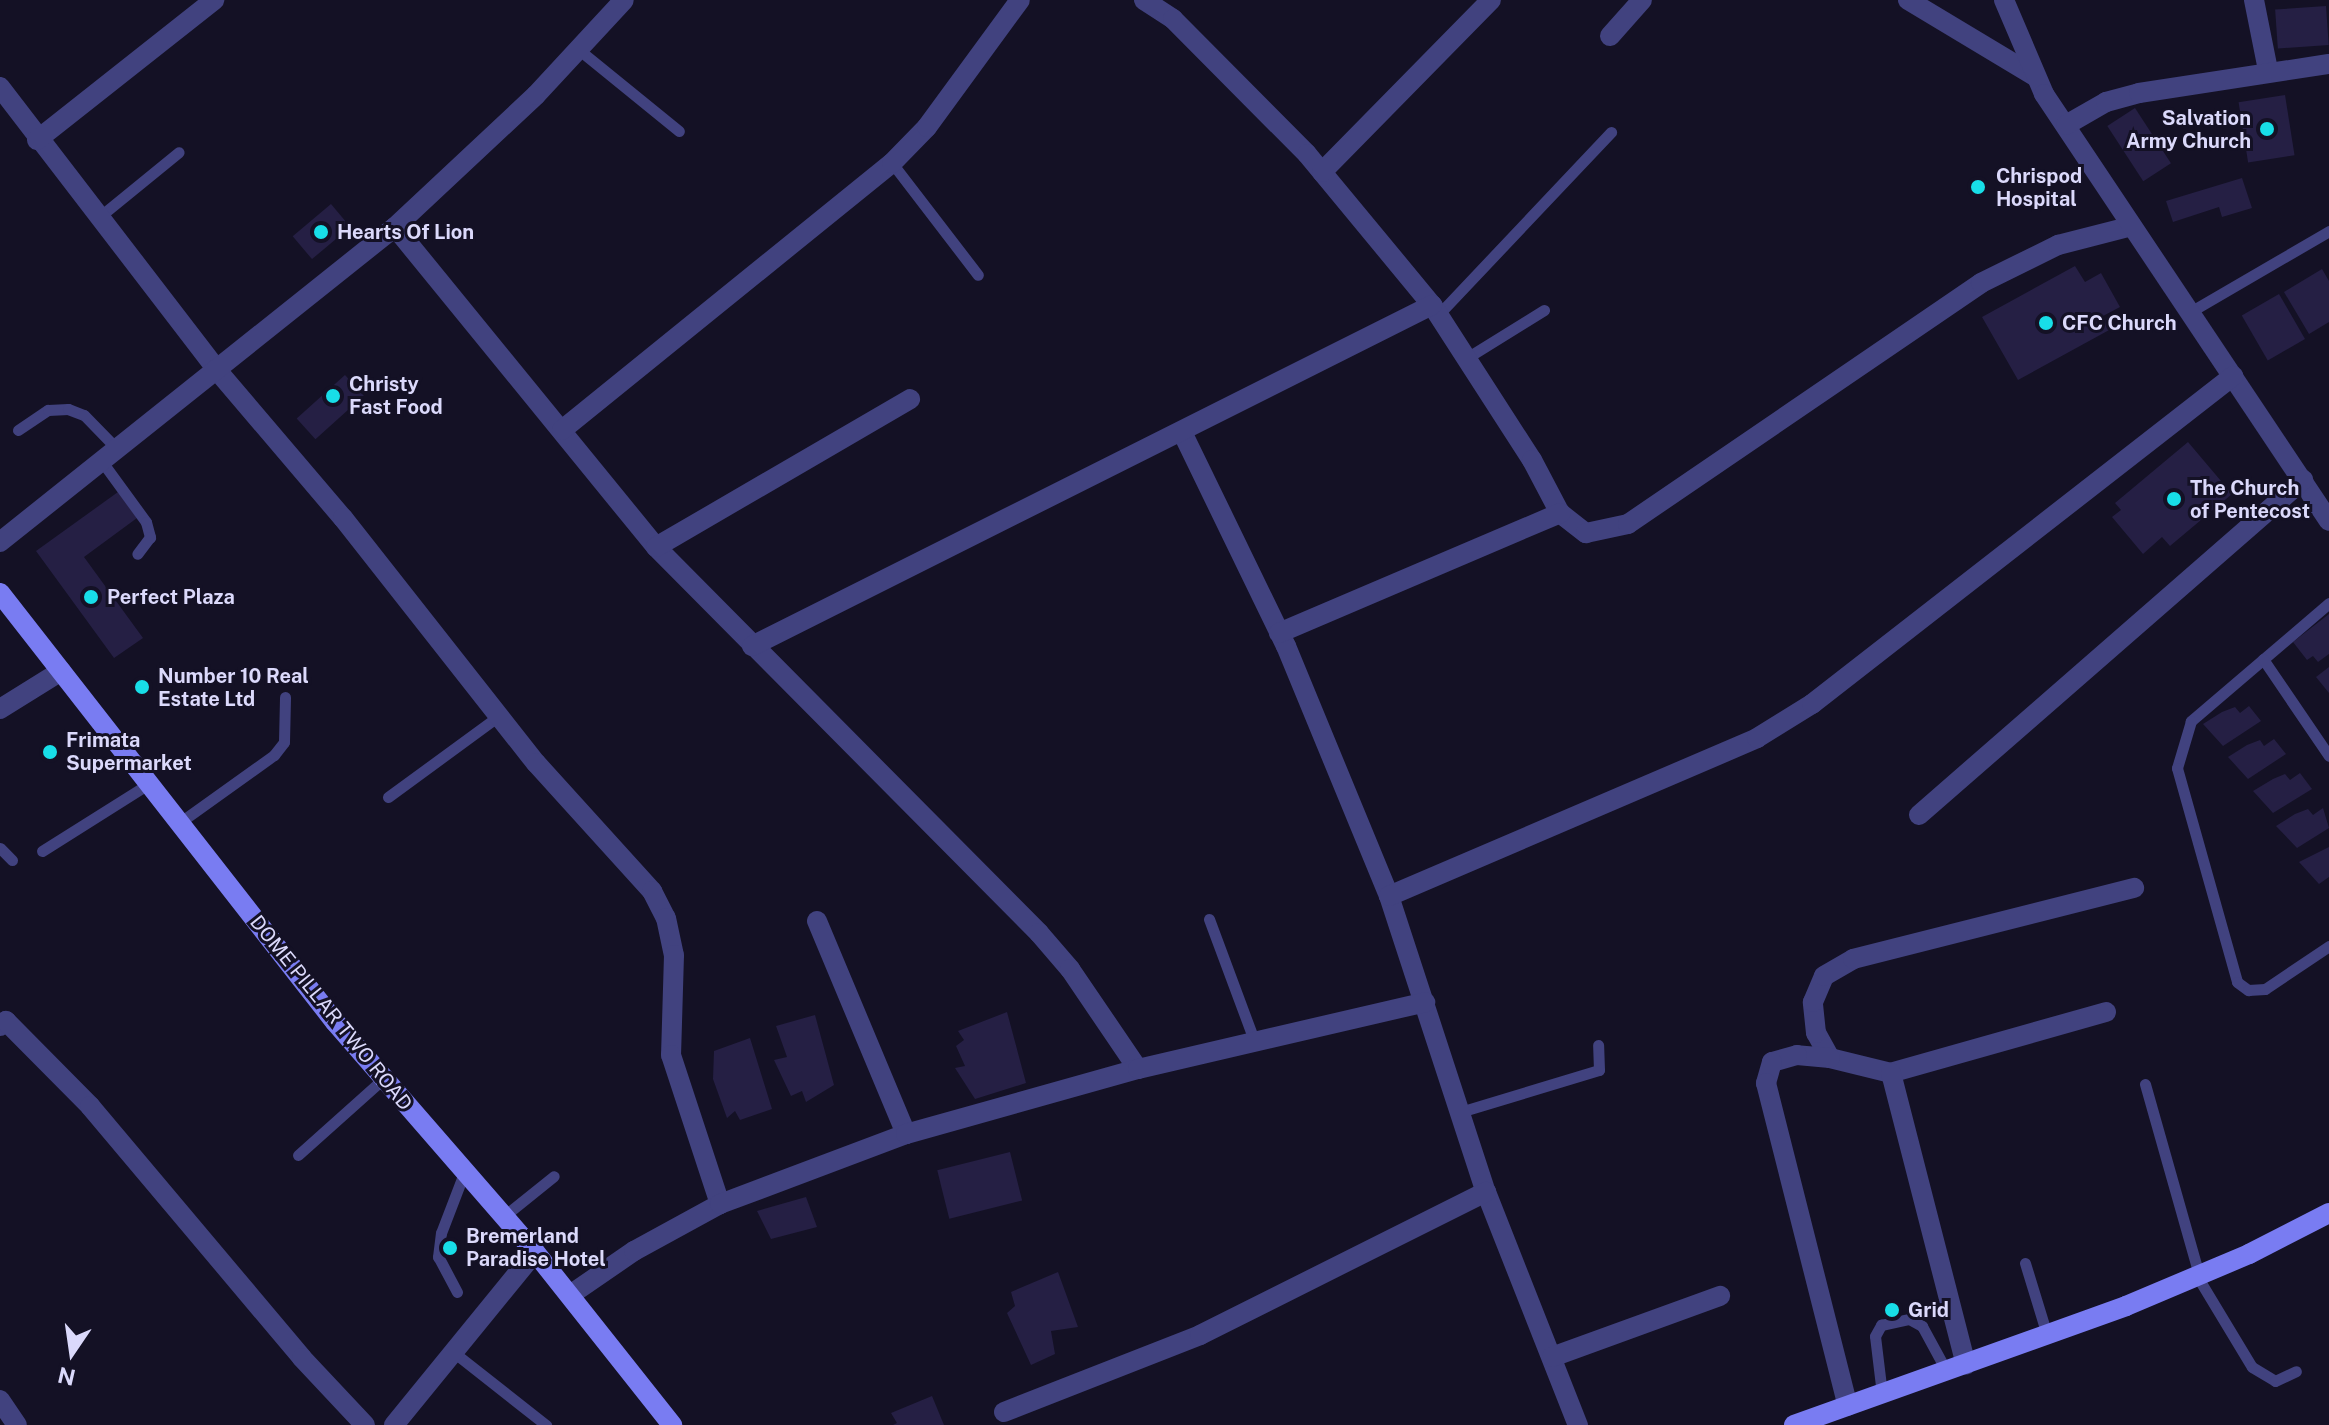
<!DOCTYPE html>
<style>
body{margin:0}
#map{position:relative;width:2329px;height:1425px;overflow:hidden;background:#141125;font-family:"Public Sans",sans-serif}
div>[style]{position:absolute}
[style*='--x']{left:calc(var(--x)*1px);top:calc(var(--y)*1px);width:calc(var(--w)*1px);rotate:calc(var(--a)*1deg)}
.building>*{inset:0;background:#251f44;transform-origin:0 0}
.lane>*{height:11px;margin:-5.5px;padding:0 5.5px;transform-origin:5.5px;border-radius:5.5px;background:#41427f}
.street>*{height:20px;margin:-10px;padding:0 10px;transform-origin:10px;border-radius:10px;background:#41427f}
.secondary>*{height:20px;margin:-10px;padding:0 10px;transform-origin:10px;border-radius:10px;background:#797cf2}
.dots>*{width:22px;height:22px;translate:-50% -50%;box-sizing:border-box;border:4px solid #141125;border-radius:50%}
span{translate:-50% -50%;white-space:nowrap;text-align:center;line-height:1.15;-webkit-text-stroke:6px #141125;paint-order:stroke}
.poi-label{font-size:20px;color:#dbd9fb;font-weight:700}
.right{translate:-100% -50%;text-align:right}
.left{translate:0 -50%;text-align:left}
.street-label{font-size:20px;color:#dbd9fb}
.north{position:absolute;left:32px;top:1313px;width:80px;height:80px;-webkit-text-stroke:6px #141125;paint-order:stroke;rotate:193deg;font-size:22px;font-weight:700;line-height:32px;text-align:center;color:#dbd9fb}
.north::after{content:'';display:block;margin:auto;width:28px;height:36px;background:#dbd9fb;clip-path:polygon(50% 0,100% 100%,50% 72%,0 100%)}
</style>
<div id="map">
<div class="building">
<i style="left:2326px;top:6px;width:39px;height:51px;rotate:86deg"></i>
<i style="left:2285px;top:95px;width:61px;height:47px;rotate:81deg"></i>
<i style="left:2135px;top:108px;width:66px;height:33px;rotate:57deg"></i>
<i style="clip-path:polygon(2242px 178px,2252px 208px,2222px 217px,2219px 207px,2173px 222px,2166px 201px)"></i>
<i style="left:331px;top:204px;width:30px;height:50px;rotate:50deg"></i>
<i style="clip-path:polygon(2075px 266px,2085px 282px,2101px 273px,2120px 307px,2103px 316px,2111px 329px,2018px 380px,1982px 317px)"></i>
<i style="clip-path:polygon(2322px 269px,2329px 281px,2329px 322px,2309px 334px,2284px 292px)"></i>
<i style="left:2279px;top:294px;width:52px;height:43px;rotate:60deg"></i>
<i style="left:345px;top:375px;width:28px;height:65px;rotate:48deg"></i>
<i style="clip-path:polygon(2188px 442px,2232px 494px,2170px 546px,2162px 537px,2143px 554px,2112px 517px,2121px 510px,2115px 503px)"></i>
<i style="clip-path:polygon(118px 492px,137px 518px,84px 557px,143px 638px,114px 658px,36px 551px)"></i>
<i style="clip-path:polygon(2329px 614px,2329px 654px,2318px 662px,2313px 656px,2307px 660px,2293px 642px)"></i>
<i style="clip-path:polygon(2329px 667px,2329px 693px,2316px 677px)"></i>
<i style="clip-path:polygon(2249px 706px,2261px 721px,2223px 746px,2203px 724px,2222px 712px,2235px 707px,2240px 713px)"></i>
<i style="clip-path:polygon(2274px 739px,2286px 754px,2248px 779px,2228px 757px,2247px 745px,2260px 740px,2264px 746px)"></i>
<i style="clip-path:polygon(2300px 773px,2312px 789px,2273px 813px,2253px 791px,2273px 779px,2285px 774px,2290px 780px)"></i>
<i style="clip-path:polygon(2323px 808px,2329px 828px,2297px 848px,2276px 826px,2295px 814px,2308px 809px,2313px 815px)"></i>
<i style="clip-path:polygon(2329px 847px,2329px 877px,2319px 884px,2299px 862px)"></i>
<i style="clip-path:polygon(1007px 1012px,1026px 1083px,975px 1099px,955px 1068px,965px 1066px,956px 1046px,964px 1040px,958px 1031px)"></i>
<i style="clip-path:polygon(815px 1015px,834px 1085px,806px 1102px,802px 1091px,791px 1096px,774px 1060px,787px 1057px,776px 1026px)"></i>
<i style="clip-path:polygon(750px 1038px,772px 1109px,740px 1120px,735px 1111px,727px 1118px,713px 1079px,714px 1051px)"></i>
<i style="left:1010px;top:1152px;width:50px;height:75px;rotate:76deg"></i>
<i style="clip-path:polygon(806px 1197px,817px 1227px,771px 1239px,757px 1211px)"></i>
<i style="clip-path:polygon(1058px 1272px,1078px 1327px,1051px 1331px,1055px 1354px,1031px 1365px,1007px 1313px,1015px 1306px,1011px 1292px)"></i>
<i style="clip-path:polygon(932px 1396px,944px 1425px,893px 1425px,897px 1423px,891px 1413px)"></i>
</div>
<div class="lane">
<i style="--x:578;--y:49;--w:130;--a:39.1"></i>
<i style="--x:892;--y:163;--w:141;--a:52.5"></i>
<i style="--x:98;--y:218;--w:104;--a:-39.2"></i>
<i style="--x:2190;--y:312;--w:161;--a:-30.2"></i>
<i style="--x:1438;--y:315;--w:252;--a:-46.6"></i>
<i style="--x:1465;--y:359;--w:93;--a:-31.8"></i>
<i style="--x:18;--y:430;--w:36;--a:-34"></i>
<i style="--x:48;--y:410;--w:20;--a:-3"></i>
<i style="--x:68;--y:409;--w:17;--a:21"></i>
<i style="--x:84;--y:415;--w:49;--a:45.8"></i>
<i style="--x:103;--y:463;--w:73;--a:53.9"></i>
<i style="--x:146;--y:522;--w:16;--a:75"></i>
<i style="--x:150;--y:537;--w:21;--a:127"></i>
<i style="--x:2329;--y:603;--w:182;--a:139.5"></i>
<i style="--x:2191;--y:721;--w:49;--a:106.6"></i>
<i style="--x:2177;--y:768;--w:222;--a:74.3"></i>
<i style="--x:2237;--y:982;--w:14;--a:36"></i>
<i style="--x:2248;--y:990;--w:17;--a:-3"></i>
<i style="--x:2265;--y:989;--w:77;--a:-33.9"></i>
<i style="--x:2263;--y:659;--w:117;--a:55.8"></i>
<i style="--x:388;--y:797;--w:139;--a:-36.2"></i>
<i style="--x:179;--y:823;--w:117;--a:-35.6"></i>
<i style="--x:274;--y:755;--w:16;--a:-52"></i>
<i style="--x:284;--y:742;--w:45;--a:-88.7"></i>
<i style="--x:0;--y:848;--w:17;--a:45"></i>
<i style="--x:42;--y:851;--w:124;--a:-32.2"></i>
<i style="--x:1209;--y:919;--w:132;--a:69.6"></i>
<i style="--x:2145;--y:1084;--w:198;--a:74.2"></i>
<i style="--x:1460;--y:1112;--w:145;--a:-16.8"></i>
<i style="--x:1599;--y:1070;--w:25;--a:-92"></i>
<i style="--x:298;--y:1155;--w:114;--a:-41.8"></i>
<i style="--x:503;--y:1217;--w:65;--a:-38.8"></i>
<i style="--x:2025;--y:1263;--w:75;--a:73"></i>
<i style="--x:2197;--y:1276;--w:106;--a:58.9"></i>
<i style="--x:2252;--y:1367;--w:27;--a:31"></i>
<i style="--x:2275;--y:1381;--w:23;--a:-25"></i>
<i style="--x:457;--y:1292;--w:40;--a:-118"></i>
<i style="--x:438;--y:1257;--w:24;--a:-83"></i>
<i style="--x:441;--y:1233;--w:64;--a:-69"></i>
<i style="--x:452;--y:1351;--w:120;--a:38.2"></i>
<i style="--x:1882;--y:1394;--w:58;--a:-96.9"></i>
<i style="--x:1875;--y:1336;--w:13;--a:-61"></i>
<i style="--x:1881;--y:1325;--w:29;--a:-12"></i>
<i style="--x:1909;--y:1319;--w:15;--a:28"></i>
<i style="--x:1922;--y:1326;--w:52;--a:61.5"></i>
</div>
<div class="street">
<i style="--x:1144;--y:0;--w:35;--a:33"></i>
<i style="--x:1173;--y:19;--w:190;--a:45.2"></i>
<i style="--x:1307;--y:154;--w:196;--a:50.4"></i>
<i style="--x:1432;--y:305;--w:184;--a:57.2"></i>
<i style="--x:1532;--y:460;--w:60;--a:62.2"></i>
<i style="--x:1560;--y:513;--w:33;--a:38"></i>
<i style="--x:1586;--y:533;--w:43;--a:-12.1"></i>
<i style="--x:1628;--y:524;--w:427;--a:-34.3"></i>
<i style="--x:1981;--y:283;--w:86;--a:-26.3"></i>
<i style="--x:2058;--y:245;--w:76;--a:-14.4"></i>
<i style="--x:1908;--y:0;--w:149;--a:31"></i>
<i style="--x:2004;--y:0;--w:102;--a:66.9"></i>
<i style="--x:2044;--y:94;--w:513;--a:56.28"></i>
<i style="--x:2254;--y:0;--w:71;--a:78.7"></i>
<i style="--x:1610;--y:36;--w:48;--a:-48.4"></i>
<i style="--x:0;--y:87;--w:355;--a:52.5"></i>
<i style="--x:216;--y:369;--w:196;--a:49.6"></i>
<i style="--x:343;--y:518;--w:312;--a:51.8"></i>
<i style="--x:536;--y:763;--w:173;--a:47.8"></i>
<i style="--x:652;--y:891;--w:30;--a:63"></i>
<i style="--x:666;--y:918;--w:38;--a:78"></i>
<i style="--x:674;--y:955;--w:100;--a:91.7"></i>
<i style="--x:671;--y:1055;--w:157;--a:71.8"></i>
<i style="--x:2066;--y:125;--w:46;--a:-29.9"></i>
<i style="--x:2106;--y:102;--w:34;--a:-15"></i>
<i style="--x:2139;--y:93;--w:192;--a:-8.7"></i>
<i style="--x:37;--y:140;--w:226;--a:-38.3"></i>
<i style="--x:1322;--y:172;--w:241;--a:-45.5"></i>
<i style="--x:395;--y:227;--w:413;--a:50.8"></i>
<i style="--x:656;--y:547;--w:544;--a:45.22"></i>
<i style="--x:1039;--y:933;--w:48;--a:49.3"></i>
<i style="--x:1070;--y:969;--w:121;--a:55.8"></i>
<i style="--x:562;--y:430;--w:424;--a:-39"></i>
<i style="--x:892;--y:163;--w:50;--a:-45.8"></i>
<i style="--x:927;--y:127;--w:157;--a:-53.8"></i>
<i style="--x:1183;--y:434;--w:236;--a:64.1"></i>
<i style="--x:1286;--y:646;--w:270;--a:67.6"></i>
<i style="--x:1389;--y:896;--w:311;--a:71.9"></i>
<i style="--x:1486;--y:1192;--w:251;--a:68.5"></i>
<i style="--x:0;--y:542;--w:505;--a:-38.57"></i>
<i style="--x:395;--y:227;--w:193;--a:-43.1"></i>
<i style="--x:536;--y:95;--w:129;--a:-47.2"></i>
<i style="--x:656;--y:547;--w:294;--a:-30.2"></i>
<i style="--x:1279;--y:633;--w:306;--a:-23.1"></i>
<i style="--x:752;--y:646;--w:761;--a:-26.63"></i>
<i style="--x:0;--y:709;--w:72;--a:-31.9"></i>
<i style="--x:1919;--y:815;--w:510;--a:-41.1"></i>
<i style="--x:1389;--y:896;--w:400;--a:-23.2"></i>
<i style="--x:1757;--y:738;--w:65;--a:-31.7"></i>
<i style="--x:1812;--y:704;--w:534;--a:-37.92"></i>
<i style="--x:817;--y:921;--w:231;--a:67.3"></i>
<i style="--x:2106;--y:1012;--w:223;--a:164.2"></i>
<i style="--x:1891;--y:1073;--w:63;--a:-166.2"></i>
<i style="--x:1830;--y:1058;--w:29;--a:-119"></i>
<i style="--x:1816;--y:1033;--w:31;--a:-96"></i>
<i style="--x:1813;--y:1002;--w:28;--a:-67"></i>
<i style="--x:1824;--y:976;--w:34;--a:-30"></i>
<i style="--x:1853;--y:959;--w:290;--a:-14.2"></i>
<i style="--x:0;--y:1026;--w:8;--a:-40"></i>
<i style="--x:6;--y:1021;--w:120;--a:45.3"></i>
<i style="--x:90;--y:1106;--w:329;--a:49.9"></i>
<i style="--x:302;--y:1358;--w:92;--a:46.8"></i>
<i style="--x:1830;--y:1058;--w:33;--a:-175"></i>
<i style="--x:1797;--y:1055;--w:26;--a:164"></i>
<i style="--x:1772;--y:1062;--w:22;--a:106"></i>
<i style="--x:1766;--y:1083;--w:333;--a:75.8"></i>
<i style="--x:1891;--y:1073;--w:301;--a:75.6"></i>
<i style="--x:570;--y:1295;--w:78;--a:-34.5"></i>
<i style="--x:634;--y:1251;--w:98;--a:-28.7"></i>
<i style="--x:720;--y:1204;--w:199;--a:-20.6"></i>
<i style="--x:906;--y:1134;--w:241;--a:-15.7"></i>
<i style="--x:1138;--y:1069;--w:295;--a:-13.1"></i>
<i style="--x:1552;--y:1357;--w:179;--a:-20"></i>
<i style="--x:0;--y:1400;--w:30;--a:56"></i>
<i style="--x:1004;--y:1412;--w:211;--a:-21.4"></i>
<i style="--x:1200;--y:1335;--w:320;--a:-26.6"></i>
<i style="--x:394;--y:1425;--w:223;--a:-50.8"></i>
</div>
<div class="secondary">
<i style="--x:0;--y:593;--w:544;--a:52.01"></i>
<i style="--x:335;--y:1022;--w:305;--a:49"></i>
<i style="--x:535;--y:1252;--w:221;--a:51.6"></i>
<i style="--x:1794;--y:1425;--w:353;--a:-19.7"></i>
<i style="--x:2126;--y:1306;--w:134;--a:-22.9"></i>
<i style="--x:2249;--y:1254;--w:90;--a:-27.1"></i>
</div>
<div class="dots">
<i style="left:2267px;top:129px;background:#18dee8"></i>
<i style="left:1978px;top:187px;background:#18dee8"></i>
<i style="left:321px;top:232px;background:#18dee8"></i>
<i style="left:2046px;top:323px;background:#18dee8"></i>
<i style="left:333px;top:396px;background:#18dee8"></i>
<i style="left:2174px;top:499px;background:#18dee8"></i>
<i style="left:91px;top:597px;background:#18dee8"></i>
<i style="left:142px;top:687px;background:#18dee8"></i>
<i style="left:50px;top:752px;background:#18dee8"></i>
<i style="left:450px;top:1248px;background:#18dee8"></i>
<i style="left:1892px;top:1310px;background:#18dee8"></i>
</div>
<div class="poi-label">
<span class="right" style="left:2251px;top:130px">Salvation<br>Army Church</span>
<span class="left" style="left:1996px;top:188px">Chrispod<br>Hospital</span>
<span class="left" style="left:337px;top:232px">Hearts Of Lion</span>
<span class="left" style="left:2062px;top:323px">CFC Church</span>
<span class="left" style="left:349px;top:396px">Christy<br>Fast Food</span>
<span class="left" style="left:2190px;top:500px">The Church<br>of Pentecost</span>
<span class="left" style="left:107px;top:597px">Perfect Plaza</span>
<span class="left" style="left:158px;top:688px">Number 10 Real<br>Estate Ltd</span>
<span class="left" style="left:66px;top:752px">Frimata<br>Supermarket</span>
<span class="left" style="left:466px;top:1248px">Bremerland<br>Paradise Hotel</span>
<span class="left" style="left:1908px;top:1310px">Grid</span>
</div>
<div class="street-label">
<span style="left:331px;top:1013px;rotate:51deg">DOME PILLAR TWO ROAD</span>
</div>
<div class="north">N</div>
</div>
